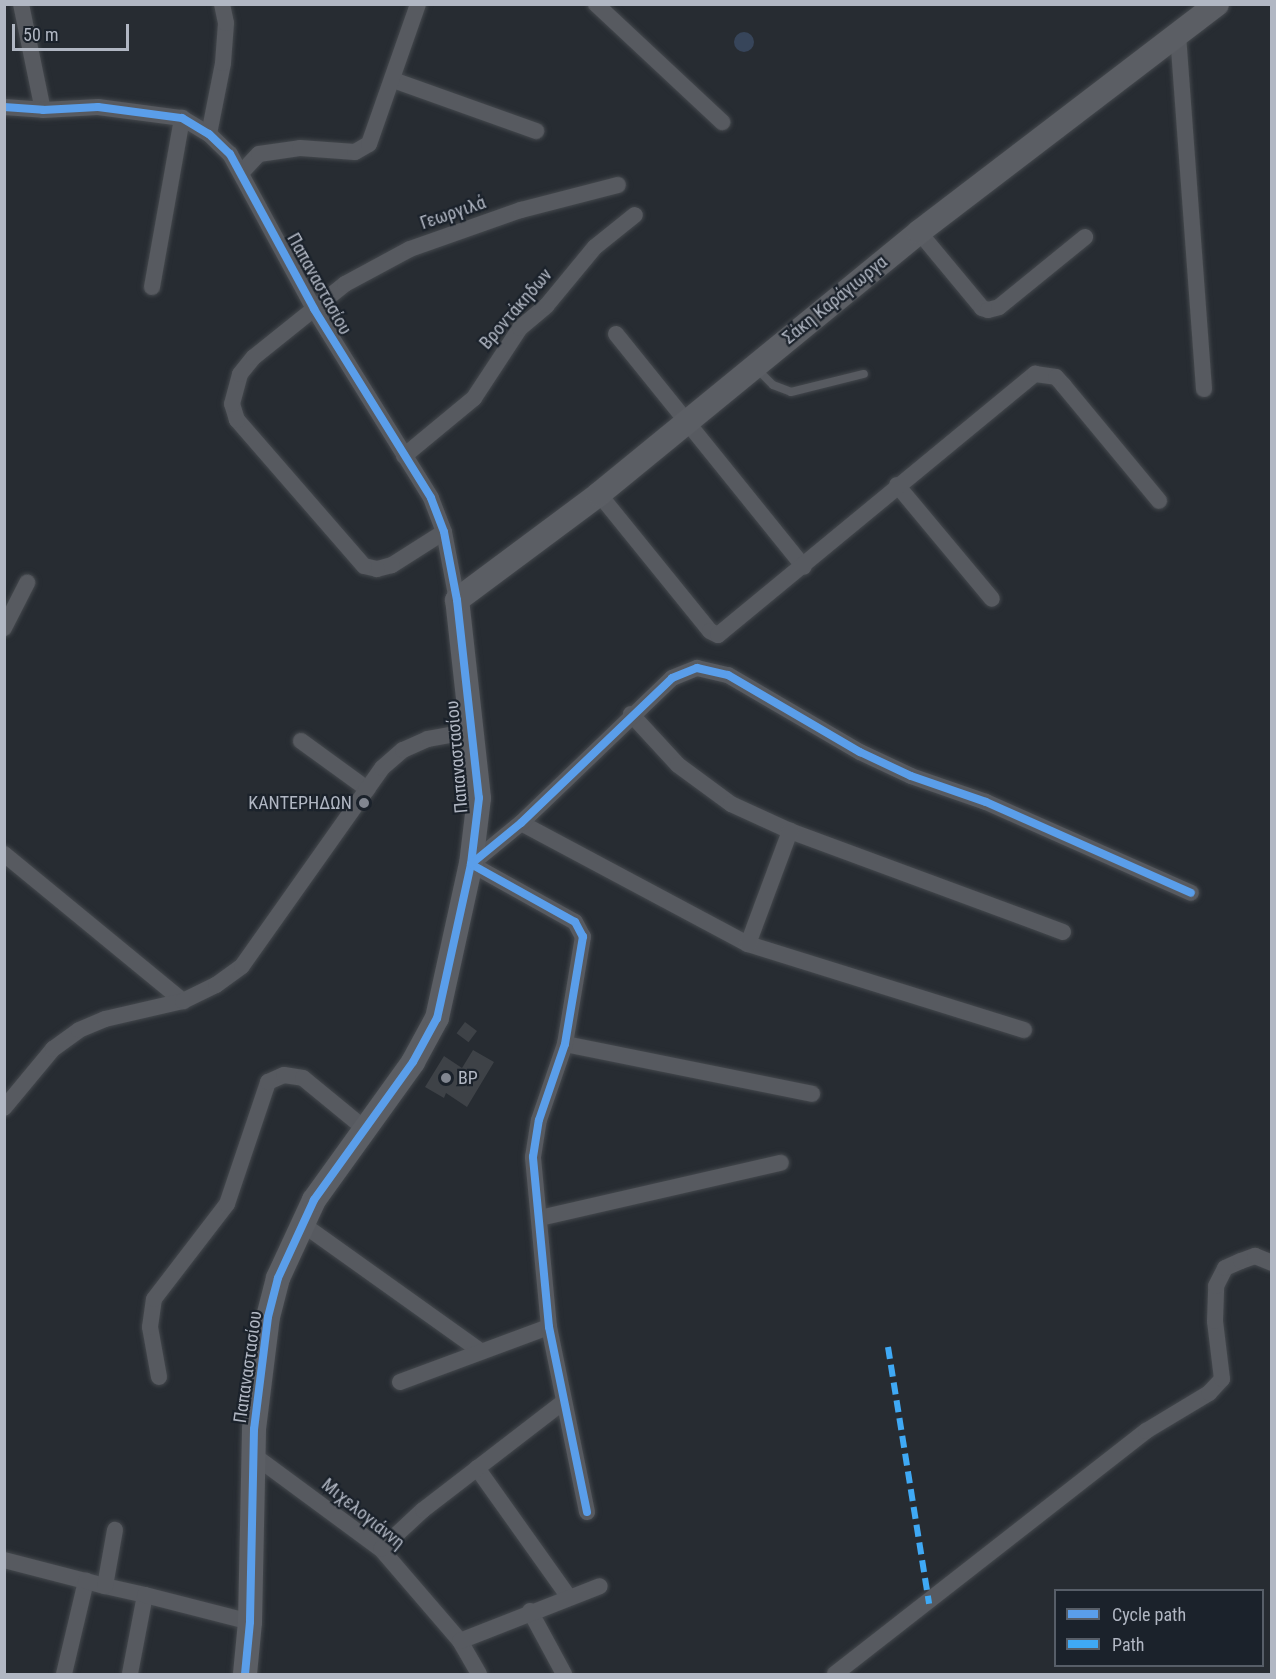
<!DOCTYPE html>
<meta charset="utf-8">
<style>
body{margin:0}
#map{position:relative;width:1276px;height:1679px;overflow:hidden;background:#272c32;font-family:"Roboto Condensed",sans-serif}
div>[style]{position:absolute}
[style*='--x']{left:calc(var(--x)*1px);top:calc(var(--y)*1px);width:calc(var(--w)*1px);rotate:calc(var(--a)*1deg)}
.water>*{inset:0;background:#37455a}
.round{border-radius:50%}
.building>*{inset:0;background:#3e4247;transform-origin:0 0}
.roads{filter:drop-shadow(0 0 2px #44484d) drop-shadow(0 0 2px #44484d)}
.lane>*{height:8px;margin:-4px;padding:0 4px;transform-origin:4px;border-radius:4px;background:#575a60}
.street>*{height:16px;margin:-8px;padding:0 8px;transform-origin:8px;border-radius:8px;background:#575a60}
.secondary>*{height:24px;margin:-12px;padding:0 12px;transform-origin:12px;border-radius:12px;background:#5b5e64}
.quiet>*{height:6px;margin-top:-3px;transform-origin:0;background:repeating-linear-gradient(90deg,#3fa9f5 0 12px,transparent 0 18px)}
.cycleway>*{height:8px;margin:-4px;padding:0 4px;transform-origin:4px;border-radius:4px;background:#5a9eea}
.dots>*{width:16px;height:16px;translate:-50% -50%;box-sizing:border-box;border:3px solid #1b222b;border-radius:50%}
span{translate:-50% -50%;white-space:nowrap;text-align:center;line-height:1.15;-webkit-text-stroke:4.5px #1b222b;paint-order:stroke}
.street-label{font-size:18px;color:#b1b7c3}
.poi-label{font-size:18px;color:#b1b7c3}
.right{translate:-100% -50%;text-align:right}
.left{translate:0 -50%;text-align:left}
.frame{position:absolute;inset:0;border:6px solid #b1b7c3;pointer-events:none}
.legend{position:absolute;left:1054px;top:1589px;width:210px;height:78px;box-sizing:border-box;background:#1b222b;border:2px solid #575e68;margin:0;padding:8px 10px;list-style:none;font-size:18px;color:#b1b7c3}
.legend li{display:flex;align-items:center;gap:12px;height:30px}
.legend b{width:30px;border:2px solid #575e68}
.scale{position:absolute;left:12px;top:24px;width:117px;height:27px;box-sizing:border-box;border:3px solid #b1b7c3;border-top:0;padding-left:8px;font-size:18px;line-height:21px;white-space:nowrap;color:#b1b7c3;-webkit-text-stroke:4px #1b222b;paint-order:stroke}
</style>
<div id="map">
<div class="water">
<i class="round" style="left:734px;top:32px;width:20px;height:20px"></i>
</div>
<div class="building">
<i style="left:465px;top:1022px;width:15px;height:14px;rotate:37deg"></i>
<i style="clip-path:polygon(473px 1050px,494px 1062px,467px 1107px,446px 1093px,444px 1098px,425px 1087px,444px 1056px,462px 1068px)"></i>
</div>
<div class="roads">
<div class="lane">
<i style="--x:756;--y:368;--w:24;--a:45"></i>
<i style="--x:773;--y:385;--w:19;--a:21"></i>
<i style="--x:791;--y:392;--w:75;--a:-13.9"></i>
</div>
<div class="street">
<i style="--x:21;--y:4;--w:108;--a:78.3"></i>
<i style="--x:596;--y:4;--w:173;--a:43.1"></i>
<i style="--x:1178;--y:35;--w:355;--a:85.8"></i>
<i style="--x:393;--y:80;--w:152;--a:19.6"></i>
<i style="--x:4;--y:107;--w:39;--a:4"></i>
<i style="--x:43;--y:110;--w:55;--a:-3.1"></i>
<i style="--x:98;--y:107;--w:85;--a:7.5"></i>
<i style="--x:182;--y:118;--w:31;--a:31"></i>
<i style="--x:209;--y:134;--w:29;--a:44"></i>
<i style="--x:230;--y:154;--w:176;--a:61.5"></i>
<i style="--x:314;--y:309;--w:222;--a:58.2"></i>
<i style="--x:431;--y:498;--w:36;--a:69"></i>
<i style="--x:444;--y:532;--w:69;--a:79.2"></i>
<i style="--x:209;--y:134;--w:72;--a:-78.8"></i>
<i style="--x:223;--y:63;--w:40;--a:-85.7"></i>
<i style="--x:226;--y:23;--w:19;--a:-102"></i>
<i style="--x:241;--y:173;--w:26;--a:-47"></i>
<i style="--x:259;--y:154;--w:41;--a:-8.3"></i>
<i style="--x:300;--y:148;--w:55;--a:4.2"></i>
<i style="--x:355;--y:152;--w:16;--a:-30"></i>
<i style="--x:369;--y:144;--w:148;--a:-70.7"></i>
<i style="--x:919;--y:232;--w:99;--a:50.3"></i>
<i style="--x:982;--y:308;--w:6;--a:18"></i>
<i style="--x:988;--y:310;--w:11;--a:-15"></i>
<i style="--x:999;--y:307;--w:111;--a:-39.1"></i>
<i style="--x:152;--y:287;--w:172;--a:-79.9"></i>
<i style="--x:616;--y:334;--w:299;--a:51.1"></i>
<i style="--x:404;--y:456;--w:91;--a:-39.6"></i>
<i style="--x:474;--y:398;--w:84;--a:-56.7"></i>
<i style="--x:520;--y:328;--w:35;--a:-40"></i>
<i style="--x:547;--y:305;--w:75;--a:-50.4"></i>
<i style="--x:595;--y:247;--w:51;--a:-38.7"></i>
<i style="--x:897;--y:485;--w:148;--a:50.2"></i>
<i style="--x:599;--y:494;--w:176;--a:51"></i>
<i style="--x:710;--y:631;--w:9;--a:27"></i>
<i style="--x:718;--y:635;--w:411;--a:-39.5"></i>
<i style="--x:1035;--y:374;--w:21;--a:8"></i>
<i style="--x:1056;--y:377;--w:12;--a:48"></i>
<i style="--x:1064;--y:386;--w:149;--a:50.4"></i>
<i style="--x:444;--y:532;--w:62;--a:147.6"></i>
<i style="--x:392;--y:565;--w:16;--a:165"></i>
<i style="--x:377;--y:569;--w:13;--a:-167"></i>
<i style="--x:364;--y:566;--w:194;--a:-131"></i>
<i style="--x:237;--y:420;--w:17;--a:-107"></i>
<i style="--x:232;--y:404;--w:31;--a:-75"></i>
<i style="--x:240;--y:374;--w:22;--a:-51"></i>
<i style="--x:254;--y:357;--w:117;--a:-38.7"></i>
<i style="--x:345;--y:284;--w:74;--a:-28.3"></i>
<i style="--x:410;--y:249;--w:118;--a:-19.4"></i>
<i style="--x:521;--y:210;--w:100;--a:-14.5"></i>
<i style="--x:4;--y:628;--w:51;--a:-62.9"></i>
<i style="--x:631;--y:714;--w:69;--a:47.3"></i>
<i style="--x:678;--y:765;--w:66;--a:36.3"></i>
<i style="--x:731;--y:804;--w:65;--a:24.6"></i>
<i style="--x:790;--y:831;--w:291;--a:20.3"></i>
<i style="--x:301;--y:741;--w:82;--a:36"></i>
<i style="--x:521;--y:823;--w:257;--a:28.1"></i>
<i style="--x:748;--y:944;--w:289;--a:17.3"></i>
<i style="--x:4;--y:854;--w:232;--a:39.4"></i>
<i style="--x:748;--y:944;--w:121;--a:-69.6"></i>
<i style="--x:565;--y:1044;--w:252;--a:11.4"></i>
<i style="--x:4;--y:1108;--w:77;--a:-50.3"></i>
<i style="--x:53;--y:1049;--w:32;--a:-36"></i>
<i style="--x:79;--y:1030;--w:28;--a:-23"></i>
<i style="--x:105;--y:1019;--w:80;--a:-13"></i>
<i style="--x:183;--y:1001;--w:37;--a:-26"></i>
<i style="--x:216;--y:985;--w:32;--a:-36"></i>
<i style="--x:242;--y:966;--w:242;--a:-54.7"></i>
<i style="--x:382;--y:768;--w:28;--a:-41"></i>
<i style="--x:403;--y:750;--w:27;--a:-24"></i>
<i style="--x:428;--y:739;--w:44;--a:-10.5"></i>
<i style="--x:540;--y:1218;--w:247;--a:-12.9"></i>
<i style="--x:301;--y:1223;--w:219;--a:35.5"></i>
<i style="--x:159;--y:1377;--w:51;--a:-100.2"></i>
<i style="--x:150;--y:1327;--w:28;--a:-82"></i>
<i style="--x:154;--y:1299;--w:120;--a:-52.5"></i>
<i style="--x:227;--y:1204;--w:129;--a:-71.4"></i>
<i style="--x:268;--y:1082;--w:17;--a:-24"></i>
<i style="--x:284;--y:1075;--w:19;--a:9"></i>
<i style="--x:303;--y:1078;--w:80;--a:39.4"></i>
<i style="--x:400;--y:1382;--w:159;--a:-20.3"></i>
<i style="--x:252;--y:1454;--w:160;--a:36.4"></i>
<i style="--x:381;--y:1549;--w:121;--a:49.3"></i>
<i style="--x:460;--y:1641;--w:38;--a:60"></i>
<i style="--x:477;--y:1468;--w:157;--a:54.6"></i>
<i style="--x:587;--y:1512;--w:189;--a:-101.6"></i>
<i style="--x:549;--y:1327;--w:171;--a:-95.4"></i>
<i style="--x:533;--y:1157;--w:37;--a:-81"></i>
<i style="--x:539;--y:1120;--w:80;--a:-71.1"></i>
<i style="--x:565;--y:1044;--w:109;--a:-80.5"></i>
<i style="--x:583;--y:937;--w:17;--a:-118"></i>
<i style="--x:575;--y:922;--w:119;--a:-150.9"></i>
<i style="--x:471;--y:864;--w:65;--a:-39.4"></i>
<i style="--x:521;--y:823;--w:209;--a:-43.8"></i>
<i style="--x:672;--y:678;--w:27;--a:-22"></i>
<i style="--x:697;--y:668;--w:32;--a:13"></i>
<i style="--x:728;--y:675;--w:153;--a:30.3"></i>
<i style="--x:860;--y:752;--w:56;--a:25.2"></i>
<i style="--x:911;--y:776;--w:79;--a:19.1"></i>
<i style="--x:986;--y:802;--w:224;--a:23.9"></i>
<i style="--x:381;--y:1549;--w:57;--a:-42.9"></i>
<i style="--x:423;--y:1510;--w:177;--a:-37.6"></i>
<i style="--x:4;--y:1560;--w:85;--a:14.4"></i>
<i style="--x:105;--y:1586;--w:41;--a:12.7"></i>
<i style="--x:145;--y:1595;--w:80;--a:100.8"></i>
<i style="--x:145;--y:1595;--w:108;--a:14.4"></i>
<i style="--x:530;--y:1611;--w:72;--a:61.6"></i>
<i style="--x:460;--y:1641;--w:150;--a:-21.4"></i>
<i style="--x:64;--y:1674;--w:96;--a:-76.7"></i>
<i style="--x:86;--y:1581;--w:20;--a:15"></i>
<i style="--x:105;--y:1586;--w:57;--a:-79.9"></i>
<i style="--x:835;--y:1674;--w:395;--a:-38"></i>
<i style="--x:1146;--y:1431;--w:74;--a:-31.1"></i>
<i style="--x:1209;--y:1393;--w:19;--a:-47"></i>
<i style="--x:1222;--y:1379;--w:58;--a:-96.9"></i>
<i style="--x:1215;--y:1321;--w:35;--a:-88"></i>
<i style="--x:1216;--y:1286;--w:20;--a:-63"></i>
<i style="--x:1225;--y:1268;--w:17;--a:-24"></i>
<i style="--x:1241;--y:1261;--w:15;--a:-20"></i>
<i style="--x:1255;--y:1256;--w:18;--a:22"></i>
</div>
<div class="secondary">
<i style="--x:245;--y:1674;--w:52;--a:-84.5"></i>
<i style="--x:250;--y:1622;--w:193;--a:-88.8"></i>
<i style="--x:254;--y:1429;--w:113;--a:-82.9"></i>
<i style="--x:268;--y:1317;--w:40;--a:-75.6"></i>
<i style="--x:278;--y:1278;--w:86;--a:-65.2"></i>
<i style="--x:314;--y:1200;--w:170;--a:-54.3"></i>
<i style="--x:413;--y:1062;--w:50;--a:-61.4"></i>
<i style="--x:437;--y:1018;--w:158;--a:-77.6"></i>
<i style="--x:471;--y:864;--w:66;--a:-83.1"></i>
<i style="--x:479;--y:798;--w:199;--a:-96.3"></i>
<i style="--x:457;--y:600;--w:177;--a:-36.7"></i>
<i style="--x:599;--y:494;--w:414;--a:-39.3"></i>
<i style="--x:919;--y:232;--w:375;--a:-37.4"></i>
</div>
</div>
<div class="quiet">
<i style="--x:888;--y:1347;--w:260;--a:80.9"></i>
</div>
<div class="cycleway">
<i style="--x:4;--y:107;--w:39;--a:4"></i>
<i style="--x:43;--y:110;--w:55;--a:-3.1"></i>
<i style="--x:98;--y:107;--w:85;--a:7.5"></i>
<i style="--x:182;--y:118;--w:31;--a:31"></i>
<i style="--x:209;--y:134;--w:29;--a:44"></i>
<i style="--x:230;--y:154;--w:176;--a:61.5"></i>
<i style="--x:314;--y:309;--w:222;--a:58.2"></i>
<i style="--x:431;--y:498;--w:36;--a:69"></i>
<i style="--x:444;--y:532;--w:69;--a:79.2"></i>
<i style="--x:457;--y:600;--w:199;--a:83.7"></i>
<i style="--x:479;--y:798;--w:66;--a:96.9"></i>
<i style="--x:471;--y:864;--w:158;--a:102.4"></i>
<i style="--x:437;--y:1018;--w:50;--a:118.6"></i>
<i style="--x:413;--y:1062;--w:170;--a:125.7"></i>
<i style="--x:314;--y:1200;--w:86;--a:114.8"></i>
<i style="--x:278;--y:1278;--w:40;--a:104.4"></i>
<i style="--x:268;--y:1317;--w:113;--a:97.1"></i>
<i style="--x:254;--y:1429;--w:193;--a:91.2"></i>
<i style="--x:250;--y:1622;--w:52;--a:95.5"></i>
<i style="--x:587;--y:1512;--w:189;--a:-101.6"></i>
<i style="--x:549;--y:1327;--w:171;--a:-95.4"></i>
<i style="--x:533;--y:1157;--w:37;--a:-81"></i>
<i style="--x:539;--y:1120;--w:80;--a:-71.1"></i>
<i style="--x:565;--y:1044;--w:109;--a:-80.5"></i>
<i style="--x:583;--y:937;--w:17;--a:-118"></i>
<i style="--x:575;--y:922;--w:119;--a:-150.9"></i>
<i style="--x:471;--y:864;--w:65;--a:-39.4"></i>
<i style="--x:521;--y:823;--w:209;--a:-43.8"></i>
<i style="--x:672;--y:678;--w:27;--a:-22"></i>
<i style="--x:697;--y:668;--w:32;--a:13"></i>
<i style="--x:728;--y:675;--w:153;--a:30.3"></i>
<i style="--x:860;--y:752;--w:56;--a:25.2"></i>
<i style="--x:911;--y:776;--w:79;--a:19.1"></i>
<i style="--x:986;--y:802;--w:224;--a:23.9"></i>
</div>
<div class="dots">
<i style="left:364px;top:803px;background:#818690"></i>
<i style="left:446px;top:1078px;background:#818690"></i>
</div>
<div class="street-label">
<span style="left:453px;top:213px;rotate:-19deg">Γεωργιλά</span>
<span style="left:319px;top:284px;rotate:61deg">Παπαναστασίου</span>
<span style="left:835px;top:300px;rotate:-39deg">Σάκη Καράγιωργα</span>
<span style="left:516px;top:309px;rotate:-49deg">Βροντάκηδων</span>
<span style="left:457px;top:757px;rotate:-95deg">Παπαναστασίου</span>
<span style="left:248px;top:1367px;rotate:-82deg">Παπαναστασίου</span>
<span style="left:363px;top:1514px;rotate:39deg">Μιχελογιάννη</span>
</div>
<div class="poi-label">
<span class="right" style="left:352px;top:803px">ΚΑΝΤΕΡΗΔΩΝ</span>
<span class="left" style="left:458px;top:1078px">BP</span>
</div>
<div class="frame"></div>
<ul class="legend">
<li><b style="height:8px;background:#5a9eea"></b>Cycle path</li>
<li><b style="height:8px;background:#3fa9f5"></b>Path</li>
</ul>
<div class="scale">50 m</div>
</div>
